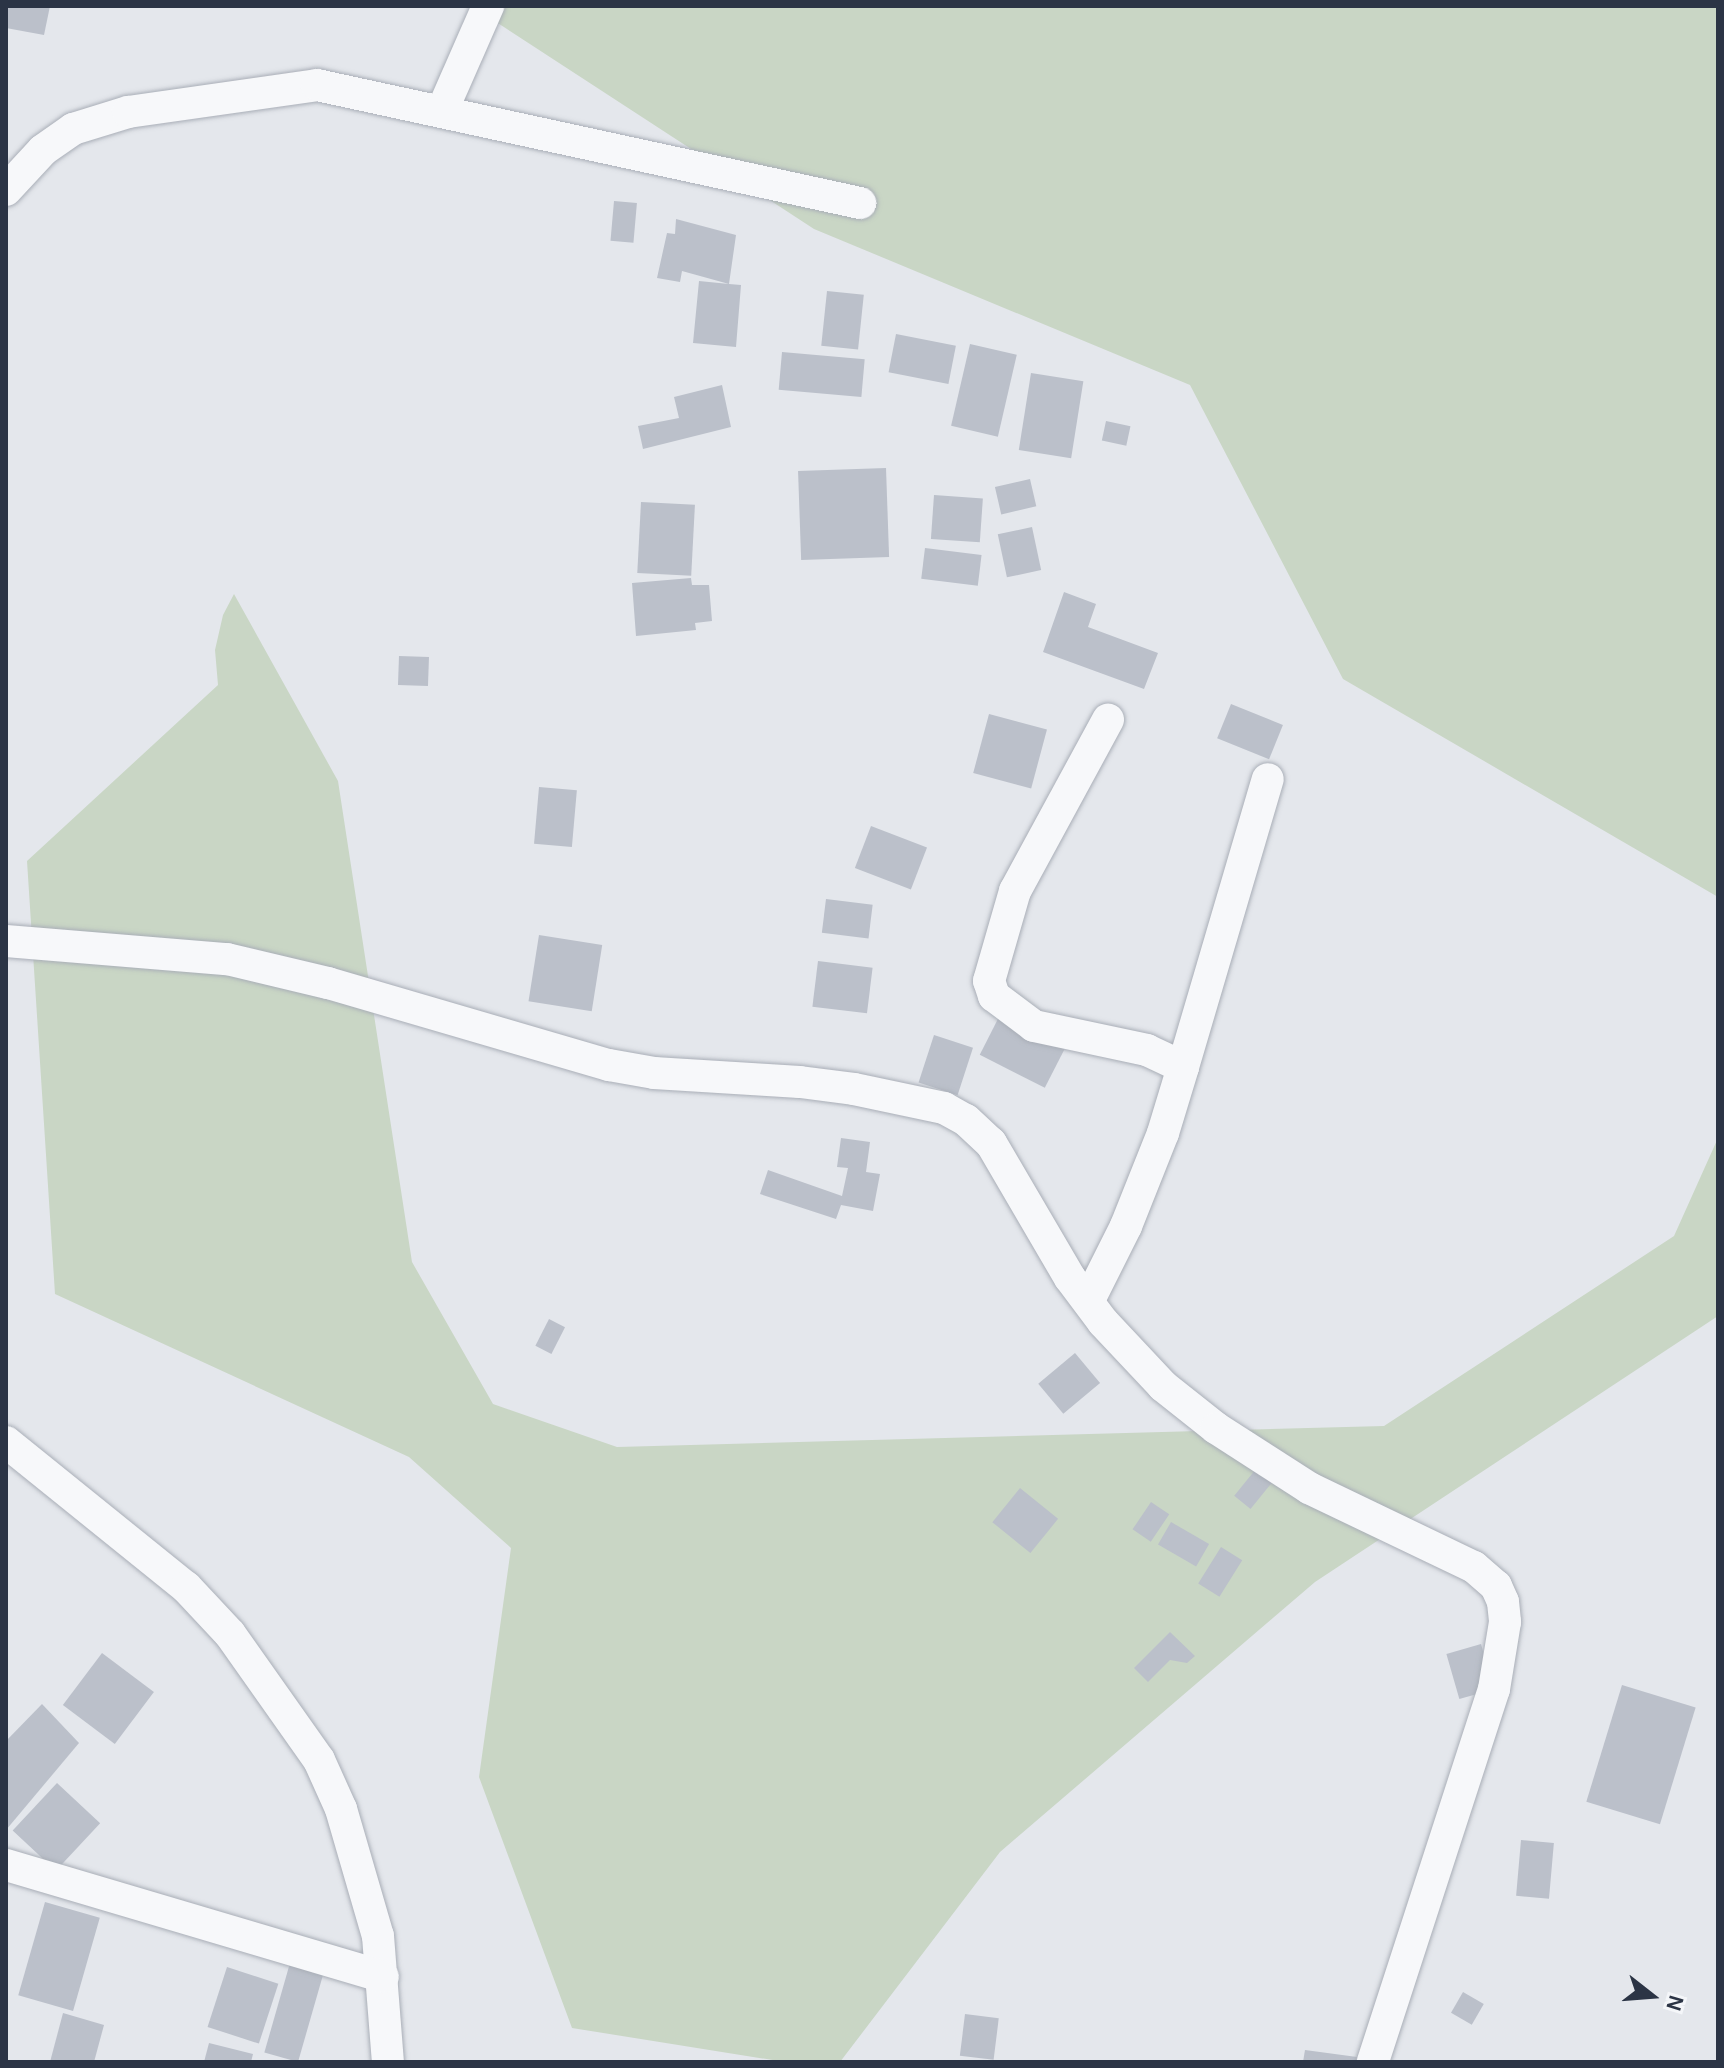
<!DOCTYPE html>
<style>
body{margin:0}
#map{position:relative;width:1724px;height:2068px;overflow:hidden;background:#e4e7ec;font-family:Karla,sans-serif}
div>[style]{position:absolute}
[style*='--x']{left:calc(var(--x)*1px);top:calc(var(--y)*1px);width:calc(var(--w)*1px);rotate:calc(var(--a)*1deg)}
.green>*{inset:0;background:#c9d6c5}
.building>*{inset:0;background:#bbc0ca;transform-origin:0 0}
.roads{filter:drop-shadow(0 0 2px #a9aeb7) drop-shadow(0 0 2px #a9aeb7)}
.minor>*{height:32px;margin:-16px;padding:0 16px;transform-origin:16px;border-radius:16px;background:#f7f8fa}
span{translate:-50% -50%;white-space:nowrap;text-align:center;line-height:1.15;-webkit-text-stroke:7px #f4f6f9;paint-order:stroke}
.frame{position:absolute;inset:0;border:8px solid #2b3445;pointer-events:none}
.north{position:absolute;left:1612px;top:1956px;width:80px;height:80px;-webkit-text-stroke:6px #f4f6f9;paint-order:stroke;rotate:107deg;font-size:22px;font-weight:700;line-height:32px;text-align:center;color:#2b3445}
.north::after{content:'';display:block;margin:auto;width:28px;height:36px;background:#2b3445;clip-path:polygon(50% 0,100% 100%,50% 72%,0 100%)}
</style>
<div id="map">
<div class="green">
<i style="clip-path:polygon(482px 6px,1718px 6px,1718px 897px,1343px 679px,1190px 385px,814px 229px,484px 14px)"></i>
<i style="clip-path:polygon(234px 594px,338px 781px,412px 1262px,493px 1404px,617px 1447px,1384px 1426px,1674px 1236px,1718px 1138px,1718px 1316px,1315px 1582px,1000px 1852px,840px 2062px,785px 2062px,572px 2028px,479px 1777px,511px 1548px,409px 1457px,55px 1294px,27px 861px,218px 685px,215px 650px,223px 615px)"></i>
</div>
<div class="building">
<i style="clip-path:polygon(6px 6px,50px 6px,44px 35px,6px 28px)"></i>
<i style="left:614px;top:201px;width:23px;height:40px;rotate:5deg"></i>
<i style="clip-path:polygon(676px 219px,736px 235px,729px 284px,741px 285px,736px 347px,693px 343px,699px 281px,729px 284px,682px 271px,680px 282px,657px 278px,667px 233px,675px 234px)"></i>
<i style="left:827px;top:291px;width:37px;height:55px;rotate:6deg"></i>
<i style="left:896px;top:334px;width:61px;height:39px;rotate:11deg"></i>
<i style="left:970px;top:344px;width:48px;height:84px;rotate:13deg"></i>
<i style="left:782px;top:352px;width:83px;height:38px;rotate:5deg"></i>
<i style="left:1031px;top:373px;width:53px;height:78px;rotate:9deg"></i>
<i style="clip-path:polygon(722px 385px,731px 427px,643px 449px,638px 426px,679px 418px,674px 397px)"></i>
<i style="left:1106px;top:421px;width:25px;height:20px;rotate:12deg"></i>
<i style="left:886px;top:468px;width:89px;height:88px;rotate:88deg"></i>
<i style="left:1030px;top:479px;width:28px;height:36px;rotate:77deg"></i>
<i style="left:934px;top:495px;width:49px;height:44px;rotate:4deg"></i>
<i style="left:641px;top:502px;width:54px;height:71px;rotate:3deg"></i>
<i style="left:1032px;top:527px;width:44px;height:35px;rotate:78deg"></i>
<i style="left:925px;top:548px;width:57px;height:31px;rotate:7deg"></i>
<i style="clip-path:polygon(691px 578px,692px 585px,709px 585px,712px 621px,695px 623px,696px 630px,636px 636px,632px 583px)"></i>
<i style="clip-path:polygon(1064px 592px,1096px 604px,1088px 627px,1158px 653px,1144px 689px,1043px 652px)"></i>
<i style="left:399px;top:656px;width:30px;height:29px;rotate:2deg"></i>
<i style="left:1231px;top:704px;width:56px;height:37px;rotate:22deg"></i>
<i style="left:989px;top:714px;width:60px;height:61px;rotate:15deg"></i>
<i style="left:539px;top:787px;width:38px;height:57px;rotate:5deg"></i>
<i style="left:871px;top:826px;width:60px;height:45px;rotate:21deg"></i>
<i style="left:826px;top:899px;width:47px;height:34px;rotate:7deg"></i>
<i style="left:539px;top:935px;width:64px;height:67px;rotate:9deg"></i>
<i style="left:818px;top:961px;width:55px;height:46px;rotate:7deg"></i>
<i style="left:1002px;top:1011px;width:73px;height:49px;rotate:27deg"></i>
<i style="left:934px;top:1035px;width:41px;height:50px;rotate:18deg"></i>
<i style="clip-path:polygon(841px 1138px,870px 1142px,866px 1172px,880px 1174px,873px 1211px,841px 1205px,836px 1219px,760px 1194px,768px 1170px,842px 1196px,848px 1168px,837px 1167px)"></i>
<i style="left:549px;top:1319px;width:18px;height:30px;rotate:27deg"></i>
<i style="left:1075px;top:1353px;width:39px;height:48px;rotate:50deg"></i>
<i style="left:1260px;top:1464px;width:21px;height:41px;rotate:39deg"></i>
<i style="left:1020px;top:1488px;width:49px;height:44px;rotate:39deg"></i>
<i style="left:1151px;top:1502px;width:22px;height:33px;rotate:34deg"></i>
<i style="left:1171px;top:1522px;width:44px;height:26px;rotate:30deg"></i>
<i style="left:1221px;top:1547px;width:25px;height:43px;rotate:32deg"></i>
<i style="clip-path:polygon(1170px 1632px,1195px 1656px,1187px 1663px,1170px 1660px,1148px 1682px,1134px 1668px)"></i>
<i style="left:1481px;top:1644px;width:47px;height:36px;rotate:74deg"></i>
<i style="left:102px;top:1653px;width:65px;height:65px;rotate:37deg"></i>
<i style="left:1622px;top:1685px;width:77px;height:122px;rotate:17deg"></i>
<i style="clip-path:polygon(42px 1704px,79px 1743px,6px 1830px,6px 1741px)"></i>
<i style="left:57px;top:1783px;width:59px;height:65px;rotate:43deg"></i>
<i style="left:1521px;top:1840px;width:33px;height:56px;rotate:5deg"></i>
<i style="left:45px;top:1902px;width:57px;height:97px;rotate:16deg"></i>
<i style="left:290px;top:1963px;width:35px;height:93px;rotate:16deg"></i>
<i style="left:227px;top:1967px;width:54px;height:63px;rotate:18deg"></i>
<i style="left:1463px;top:1992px;width:24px;height:24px;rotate:30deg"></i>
<i style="clip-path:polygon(63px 2013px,104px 2025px,94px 2062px,50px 2062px)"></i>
<i style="left:965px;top:2014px;width:34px;height:42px;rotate:7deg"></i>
<i style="clip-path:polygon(209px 2043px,253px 2054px,251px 2062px,204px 2062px)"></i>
<i style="clip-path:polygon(1305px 2050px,1357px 2057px,1356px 2062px,1303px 2062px)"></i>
</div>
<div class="roads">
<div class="minor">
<i style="--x:442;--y:111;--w:115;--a:-66.3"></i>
<i style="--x:6;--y:190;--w:54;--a:-47.2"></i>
<i style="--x:43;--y:150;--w:37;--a:-35"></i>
<i style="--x:73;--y:129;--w:58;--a:-17.2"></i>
<i style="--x:128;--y:112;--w:191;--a:-8.1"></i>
<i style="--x:317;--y:85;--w:556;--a:12.26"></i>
<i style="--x:6;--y:941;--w:222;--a:4.7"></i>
<i style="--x:227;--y:959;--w:104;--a:13.4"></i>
<i style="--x:328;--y:983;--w:293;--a:16.3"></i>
<i style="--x:609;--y:1065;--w:46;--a:10.1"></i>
<i style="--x:654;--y:1073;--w:146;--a:3.5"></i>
<i style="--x:800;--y:1082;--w:54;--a:7.4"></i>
<i style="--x:854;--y:1089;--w:92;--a:11.9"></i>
<i style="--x:944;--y:1108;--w:25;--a:29"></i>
<i style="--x:966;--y:1120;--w:34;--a:43"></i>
<i style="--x:991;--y:1143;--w:156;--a:59.7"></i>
<i style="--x:1070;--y:1278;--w:55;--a:53.1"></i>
<i style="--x:1103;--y:1322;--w:88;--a:46.8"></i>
<i style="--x:1163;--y:1386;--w:68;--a:38.4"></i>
<i style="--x:1216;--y:1428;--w:111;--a:32.8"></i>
<i style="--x:1309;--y:1488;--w:183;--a:25.6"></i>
<i style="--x:1474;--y:1567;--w:29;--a:41"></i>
<i style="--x:1496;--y:1586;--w:17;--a:66"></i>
<i style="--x:1503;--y:1602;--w:20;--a:84"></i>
<i style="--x:1505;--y:1622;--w:68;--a:99.3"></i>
<i style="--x:1494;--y:1689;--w:392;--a:108"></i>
<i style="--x:1183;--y:1067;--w:300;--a:-73.6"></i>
<i style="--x:1089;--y:1300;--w:83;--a:-63.4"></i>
<i style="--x:1126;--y:1226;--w:100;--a:-68.3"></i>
<i style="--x:1163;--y:1133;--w:69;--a:-73.1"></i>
<i style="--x:1183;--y:1067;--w:40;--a:-155"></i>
<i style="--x:1147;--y:1050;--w:116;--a:-168"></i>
<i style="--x:1034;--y:1026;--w:50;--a:-143.1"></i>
<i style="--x:994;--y:996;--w:16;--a:-108"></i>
<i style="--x:989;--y:981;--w:94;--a:-73.9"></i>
<i style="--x:1015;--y:891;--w:195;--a:-61.5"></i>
<i style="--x:6;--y:1442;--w:231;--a:38.9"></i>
<i style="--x:186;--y:1587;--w:64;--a:46.9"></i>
<i style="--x:230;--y:1634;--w:154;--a:54.8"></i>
<i style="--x:319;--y:1760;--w:54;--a:65.8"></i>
<i style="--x:341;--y:1809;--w:132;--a:73.8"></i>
<i style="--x:378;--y:1936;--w:126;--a:85.5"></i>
<i style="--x:6;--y:1865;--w:393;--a:16.5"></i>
</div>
</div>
<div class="frame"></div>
<div class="north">N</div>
</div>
